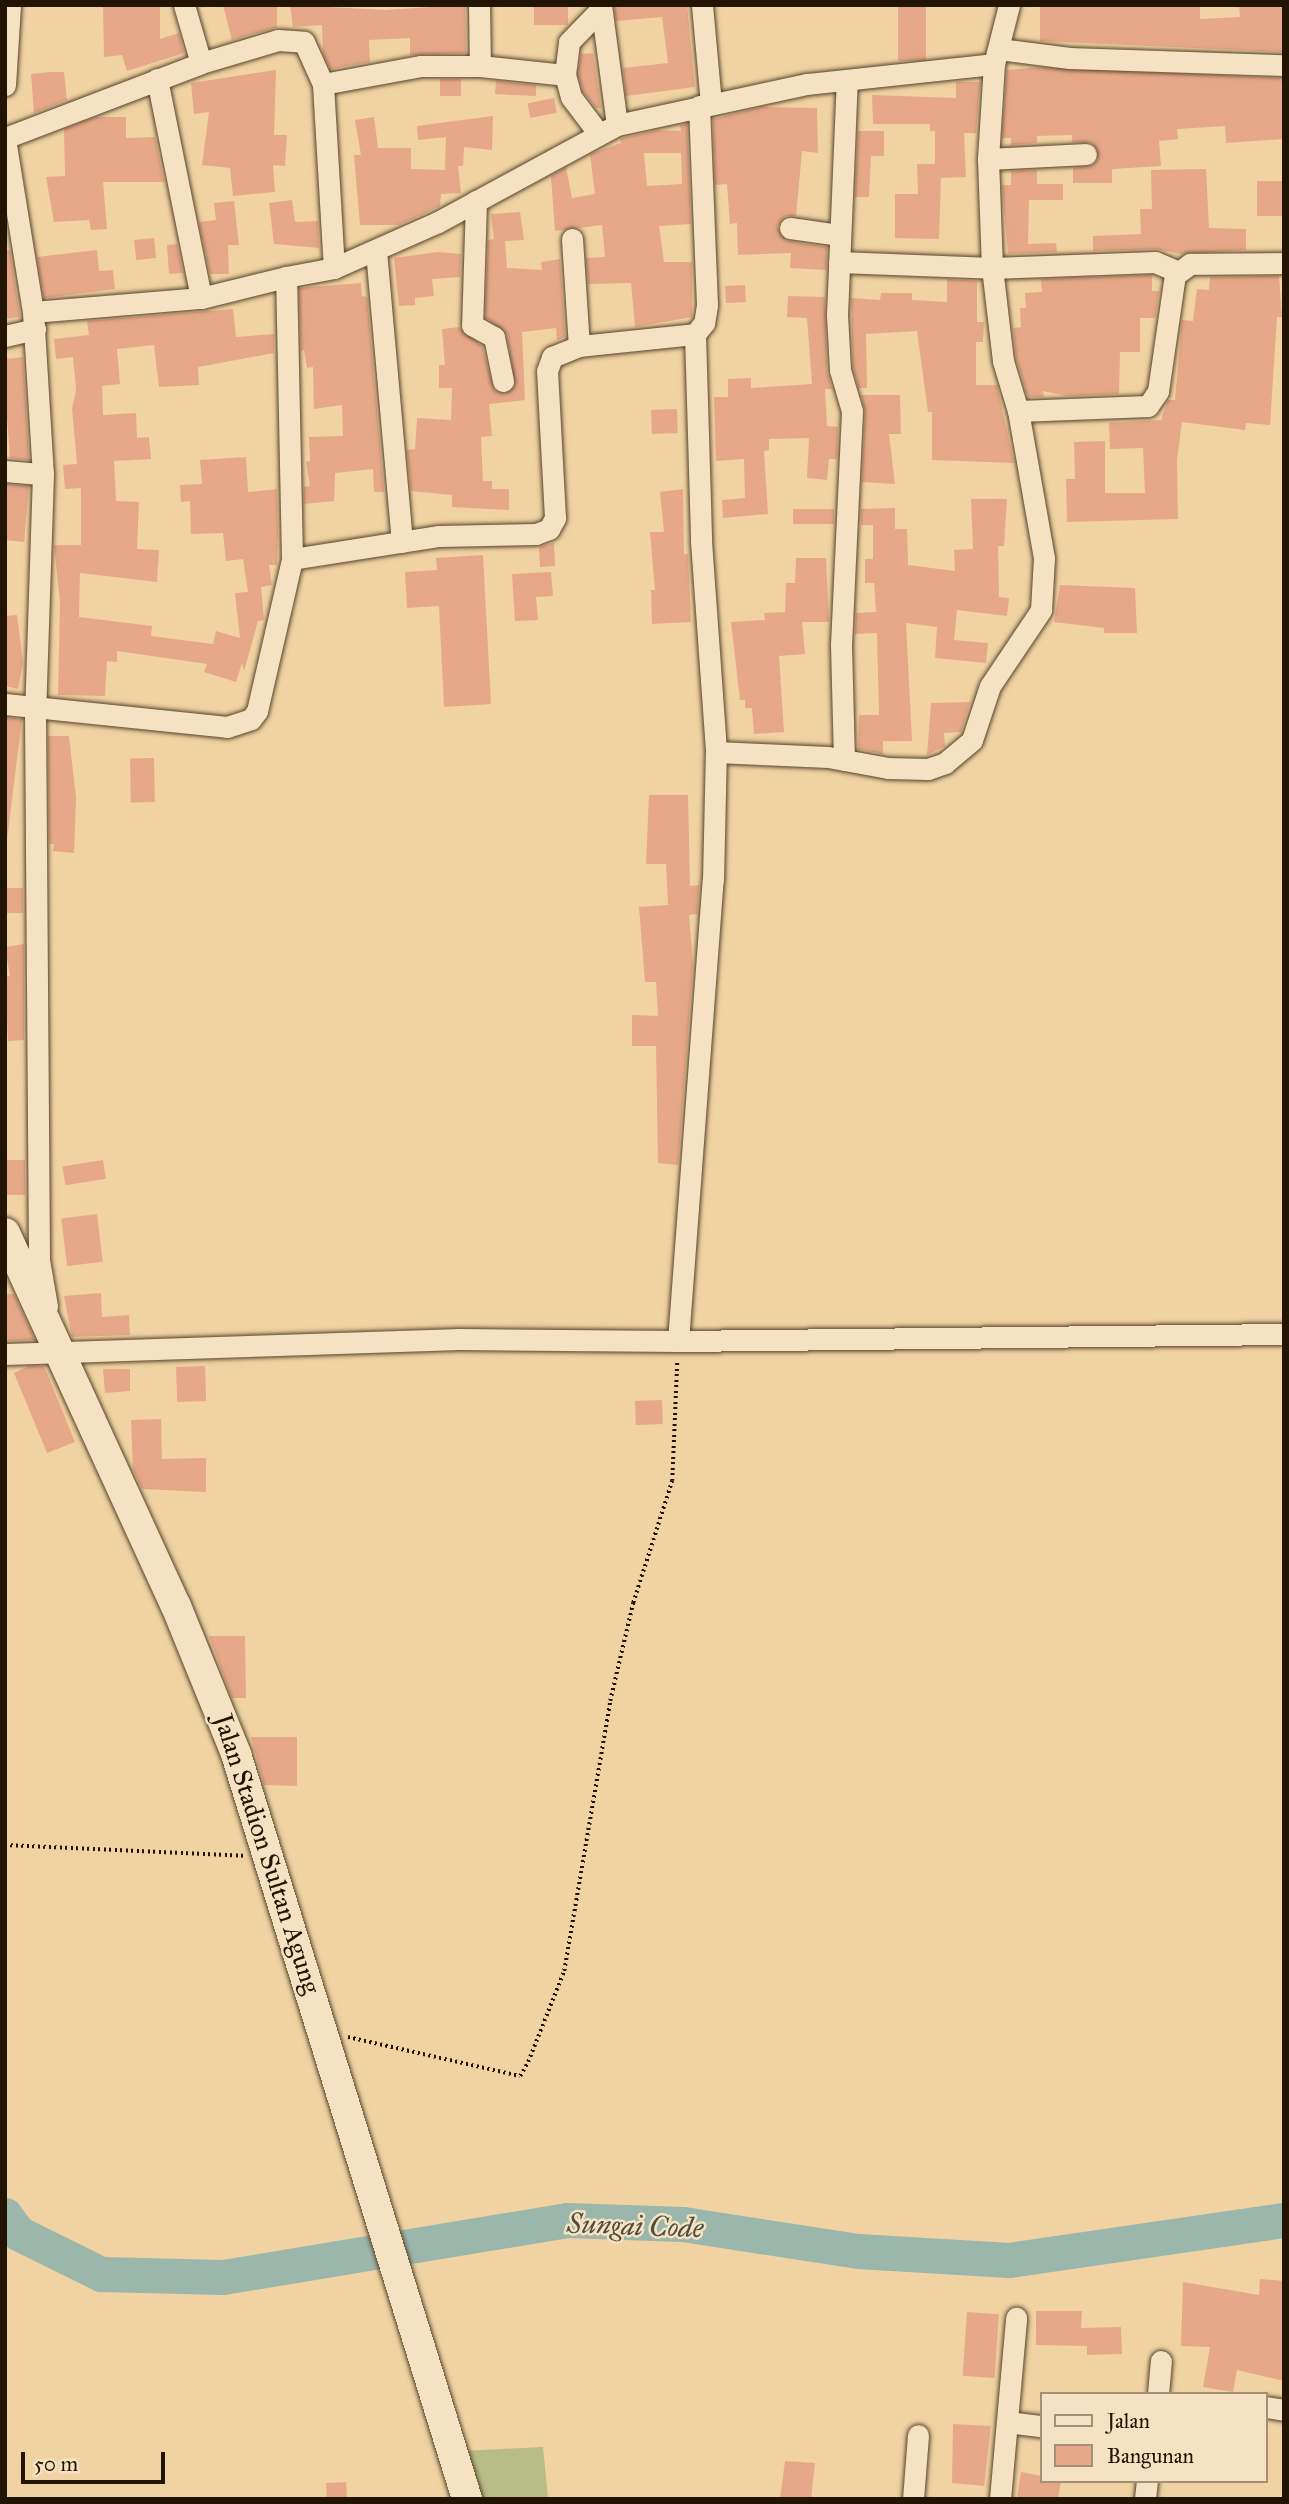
<!DOCTYPE html>
<style>
body{margin:0}
#map{position:relative;width:1289px;height:2504px;overflow:hidden;background:#f0d2a3;font-family:"IM FELL Great Primer",serif}
div>[style]{position:absolute}
[style*='--x']{left:calc(var(--x)*1px);top:calc(var(--y)*1px);width:calc(var(--w)*1px);rotate:calc(var(--a)*1deg)}
.green>*{inset:0;background:#b8bc86}
.river>*{height:35px;margin:-17.5px;padding:0 17.5px;transform-origin:17.5px;border-radius:17.5px;background:#9bb6ab}
.building>*{inset:0;background:#e7a88a;transform-origin:0 0}
.path>*{height:3.5px;margin-top:-1.75px;transform-origin:0;background:repeating-linear-gradient(90deg,#221402 0 2px,transparent 0 5.5px)}
.roads{filter:drop-shadow(0 0 2px #56442a) drop-shadow(0 0 2px #56442a)}
.minor>*{height:21px;margin:-10.5px;padding:0 10.5px;transform-origin:10.5px;border-radius:10.5px;background:#f5e2c3}
.secondary>*{height:30px;margin:-15px;padding:0 15px;transform-origin:15px;border-radius:15px;background:#f5e2c3}
span{translate:-50% -50%;white-space:nowrap;text-align:center;line-height:1.15;-webkit-text-stroke:5px #f5e2c3;paint-order:stroke}
.street-label{font-size:26px;color:#221402}
.water-label{font-size:28px;color:#4c4d3d;font-style:italic}
.frame{position:absolute;inset:0;border:7px solid #221402;pointer-events:none}
.legend{position:absolute;left:1040px;top:2392px;width:228px;height:91px;box-sizing:border-box;background:#f5e2c3;border:2px solid #a19076;margin:0;padding:9px 12px;list-style:none;font-size:21px;color:#221402}
.legend li{display:flex;align-items:center;gap:14px;height:35px}
.legend b{width:35px;border:2px solid #a19076}
.scale{position:absolute;left:21px;top:2452px;width:144px;height:32px;box-sizing:border-box;border:4px solid #221402;border-top:0;padding-left:9px;font-size:21px;line-height:24px;white-space:nowrap;color:#221402;-webkit-text-stroke:5px #f5e2c3;paint-order:stroke}
</style>
<div id="map">
<div class="green">
<i style="clip-path:polygon(543px 2447px,548px 2499px,476px 2499px,461px 2451px)"></i>
</div>
<div class="river">
<i style="--x:5;--y:2215;--w:22;--a:54"></i>
<i style="--x:18;--y:2233;--w:93;--a:26.3"></i>
<i style="--x:101;--y:2274;--w:122;--a:1.4"></i>
<i style="--x:223;--y:2277;--w:349;--a:-9.4"></i>
<i style="--x:567;--y:2220;--w:116;--a:2"></i>
<i style="--x:683;--y:2224;--w:177;--a:8.8"></i>
<i style="--x:858;--y:2251;--w:151;--a:3.4"></i>
<i style="--x:1009;--y:2260;--w:278;--a:-8.3"></i>
</div>
<div class="building">
<i style="clip-path:polygon(103px 5px,160px 5px,160px 39px,179px 33px,184px 53px,127px 71px,122px 55px,104px 57px)"></i>
<i style="clip-path:polygon(223px 5px,277px 5px,277px 27px,232px 40px)"></i>
<i style="clip-path:polygon(290px 5px,385px 10px,465px 5px,466px 53px,410px 55px,410px 38px,369px 40px,370px 62px,330px 69px,323px 53px,322px 25px,293px 27px)"></i>
<i style="left:534px;top:5px;width:34px;height:20px"></i>
<i style="clip-path:polygon(614px 5px,687px 5px,695px 87px,626px 96px,623px 68px,668px 63px,662px 17px,616px 21px)"></i>
<i style="left:898px;top:5px;width:28px;height:56px"></i>
<i style="clip-path:polygon(1040px 5px,1200px 5px,1200px 19px,1240px 17px,1239px 5px,1284px 5px,1284px 52px,1040px 41px)"></i>
<i style="clip-path:polygon(593px 53px,601px 108px,596px 108px,583px 91px,578px 74px,581px 54px)"></i>
<i style="clip-path:polygon(1040px 67px,1284px 78px,1284px 139px,1226px 143px,1225px 126px,1177px 129px,1178px 139px,1159px 141px,1161px 166px,1112px 169px,1112px 183px,1073px 183px,1073px 168px,1093px 165px,1098px 159px,1093px 143px,1072px 142px,1072px 135px,1037px 136px,1037px 143px,1011px 145px,1011px 138px,1002px 138px,1007px 70px)"></i>
<i style="clip-path:polygon(276px 70px,274px 135px,287px 135px,285px 166px,273px 165px,275px 192px,233px 196px,230px 168px,202px 165px,209px 112px,194px 114px,191px 83px)"></i>
<i style="clip-path:polygon(49px 72px,64px 72px,67px 100px,34px 113px,31px 74px)"></i>
<i style="left:440px;top:79px;width:21px;height:17px"></i>
<i style="clip-path:polygon(496px 81px,536px 85px,536px 96px,495px 94px)"></i>
<i style="clip-path:polygon(956px 82px,980px 82px,976px 133px,964px 133px,966px 177px,941px 178px,939px 239px,895px 238px,895px 194px,918px 194px,917px 164px,935px 164px,935px 131px,930px 131px,930px 124px,873px 124px,872px 95px,956px 98px)"></i>
<i style="left:554px;top:98px;width:15px;height:27px;rotate:79deg"></i>
<i style="clip-path:polygon(761px 107px,817px 108px,818px 153px,802px 151px,796px 216px,785px 216px,777px 227px,787px 241px,827px 247px,826px 270px,790px 268px,791px 253px,738px 255px,737px 223px,730px 224px,727px 184px,715px 185px,713px 119px)"></i>
<i style="clip-path:polygon(493px 116px,492px 150px,464px 147px,463px 166px,458px 166px,461px 193px,441px 194px,440px 206px,399px 225px,360px 225px,354px 155px,361px 155px,355px 120px,374px 117px,378px 148px,411px 148px,411px 169px,445px 170px,446px 137px,418px 140px,417px 126px)"></i>
<i style="clip-path:polygon(96px 117px,126px 117px,126px 138px,155px 137px,164px 182px,103px 182px,107px 229px,91px 230px,89px 220px,54px 222px,46px 177px,65px 176px,64px 129px)"></i>
<i style="clip-path:polygon(evenodd,687px 123px,691px 224px,659px 226px,664px 262px,692px 262px,692px 317px,635px 327px,631px 283px,588px 284px,586px 258px,605px 257px,602px 225px,555px 231px,551px 176px,566px 167px,572px 198px,595px 194px,590px 154px,621px 143px,620px 139px,656px 130px,681px 131px,680px 125px,687px 123px,644px 153px,681px 153px,682px 184px,647px 186px,644px 153px)"></i>
<i style="clip-path:polygon(858px 131px,884px 131px,884px 156px,871px 156px,869px 197px,855px 197px)"></i>
<i style="clip-path:polygon(1206px 169px,1209px 228px,1246px 229px,1246px 250px,1181px 254px,1155px 249px,1093px 251px,1093px 236px,1141px 234px,1140px 209px,1152px 209px,1151px 170px)"></i>
<i style="clip-path:polygon(1037px 170px,1037px 184px,1063px 184px,1063px 200px,1029px 200px,1028px 244px,1056px 243px,1057px 252px,1008px 254px,1002px 185px,1011px 185px,1011px 171px)"></i>
<i style="left:1257px;top:181px;width:27px;height:35px"></i>
<i style="clip-path:polygon(292px 200px,295px 222px,318px 221px,319px 248px,274px 244px,269px 203px)"></i>
<i style="clip-path:polygon(234px 201px,239px 245px,228px 245px,229px 274px,210px 274px,199px 222px,216px 220px,214px 203px)"></i>
<i style="clip-path:polygon(520px 212px,524px 240px,505px 241px,507px 268px,542px 270px,541px 262px,560px 259px,565px 337px,557px 340px,556px 328px,522px 332px,525px 400px,489px 404px,492px 436px,481px 437px,483px 481px,492px 481px,492px 489px,509px 489px,509px 510px,452px 507px,452px 495px,411px 491px,407px 450px,415px 449px,417px 418px,451px 420px,452px 388px,439px 388px,439px 365px,445px 365px,442px 329px,459px 327px,482px 346px,494px 390px,505px 394px,515px 386px,507px 334px,485px 317px,488px 240px,494px 239px,491px 214px)"></i>
<i style="left:154px;top:238px;width:20px;height:20px;rotate:84deg"></i>
<i style="clip-path:polygon(177px 244px,183px 273px,169px 274px,167px 245px)"></i>
<i style="clip-path:polygon(10px 250px,20px 317px,5px 319px,5px 251px)"></i>
<i style="clip-path:polygon(97px 250px,99px 271px,113px 270px,115px 289px,44px 298px,37px 257px)"></i>
<i style="clip-path:polygon(438px 252px,461px 254px,460px 277px,432px 279px,434px 296px,415px 298px,415px 305px,399px 306px,394px 258px)"></i>
<i style="clip-path:polygon(1152px 275px,1152px 291px,1159px 291px,1155px 318px,1140px 318px,1140px 352px,1120px 352px,1119px 394px,1067px 396px,1043px 391px,1044px 397px,1028px 397px,1016px 358px,1013px 328px,1021px 327px,1020px 308px,1026px 308px,1025px 293px,1042px 292px,1041px 279px)"></i>
<i style="clip-path:polygon(1279px 276px,1282px 317px,1277px 317px,1270px 425px,1246px 423px,1245px 430px,1182px 422px,1177px 460px,1178px 519px,1067px 522px,1066px 479px,1075px 479px,1074px 442px,1105px 441px,1105px 493px,1145px 493px,1143px 448px,1110px 449px,1109px 423px,1161px 420px,1168px 400px,1175px 400px,1182px 320px,1193px 321px,1197px 289px,1209px 290px,1210px 277px)"></i>
<i style="clip-path:polygon(947px 279px,977px 281px,977px 322px,984px 322px,983px 342px,976px 342px,976px 385px,997px 385px,1014px 463px,932px 460px,932px 412px,928px 412px,917px 331px,866px 334px,867px 388px,859px 388px,853px 368px,851px 298px,880px 300px,881px 293px,912px 293px,912px 300px,947px 302px)"></i>
<i style="clip-path:polygon(361px 283px,362px 296px,367px 297px,384px 492px,374px 492px,373px 469px,335px 473px,334px 501px,304px 504px,304px 487px,310px 486px,306px 462px,310px 461px,309px 437px,343px 436px,342px 405px,314px 409px,313px 367px,307px 368px,304px 350px,301px 351px,299px 288px)"></i>
<i style="left:745px;top:285px;width:17px;height:20px;rotate:87deg"></i>
<i style="clip-path:polygon(788px 296px,825px 297px,827px 371px,832px 389px,825px 389px,827px 426px,838px 427px,837px 459px,829px 459px,827px 480px,807px 478px,809px 438px,769px 439px,769px 450px,764px 451px,768px 514px,723px 518px,722px 500px,745px 498px,744px 459px,716px 461px,714px 397px,728px 397px,728px 379px,751px 378px,751px 388px,812px 384px,807px 318px,787px 317px)"></i>
<i style="clip-path:polygon(233px 309px,236px 337px,274px 334px,274px 353px,198px 367px,199px 385px,159px 387px,154px 345px,117px 349px,120px 384px,102px 386px,103px 415px,136px 413px,137px 438px,149px 437px,151px 459px,114px 461px,116px 501px,139px 502px,137px 549px,159px 550px,157px 582px,80px 573px,79px 617px,152px 626px,151px 636px,213px 644px,216px 631px,240px 638px,235px 593px,248px 592px,243px 559px,226px 561px,223px 533px,191px 534px,190px 501px,181px 502px,180px 485px,202px 484px,200px 460px,246px 457px,248px 492px,277px 489px,278px 533px,277px 565px,269px 565px,272px 585px,261px 587px,264px 620px,258px 621px,244px 671px,242px 663px,236px 682px,204px 672px,207px 664px,117px 651px,117px 662px,107px 661px,105px 696px,58px 695px,60px 603px,54px 545px,81px 545px,81px 488px,65px 489px,63px 465px,77px 464px,72px 409px,76px 390px,73px 357px,56px 359px,54px 339px,89px 335px,87px 321px)"></i>
<i style="clip-path:polygon(23px 357px,29px 460px,10px 458px,5px 390px,5px 359px)"></i>
<i style="clip-path:polygon(861px 395px,900px 395px,901px 434px,889px 434px,895px 484px,862px 482px,865px 412px)"></i>
<i style="left:677px;top:409px;width:24px;height:26px;rotate:88deg"></i>
<i style="left:5px;top:484px;width:24px;height:56px;rotate:5deg"></i>
<i style="clip-path:polygon(683px 489px,684px 554px,688px 554px,691px 622px,652px 624px,651px 590px,655px 590px,650px 532px,664px 532px,660px 492px)"></i>
<i style="clip-path:polygon(971px 499px,1007px 499px,1004px 546px,998px 546px,999px 597px,1009px 598px,1007px 616px,957px 610px,954px 640px,988px 643px,986px 663px,935px 658px,937px 627px,906px 623px,912px 741px,883px 741px,883px 754px,858px 749px,859px 715px,879px 715px,877px 633px,855px 634px,856px 613px,876px 612px,874px 583px,865px 583px,865px 559px,873px 559px,873px 525px,861px 525px,861px 509px,895px 508px,895px 529px,907px 529px,908px 565px,955px 571px,954px 550px,973px 549px)"></i>
<i style="left:793px;top:509px;width:41px;height:15px"></i>
<i style="clip-path:polygon(554px 543px,555px 566px,540px 567px,539px 547px)"></i>
<i style="clip-path:polygon(483px 555px,491px 704px,444px 707px,439px 606px,407px 608px,405px 572px,437px 570px,436px 558px)"></i>
<i style="clip-path:polygon(796px 558px,826px 558px,829px 622px,802px 622px,805px 654px,779px 656px,784px 732px,754px 734px,752px 708px,745px 708px,745px 700px,740px 700px,731px 622px,765px 620px,764px 613px,785px 612px,786px 583px,795px 583px)"></i>
<i style="clip-path:polygon(551px 572px,553px 596px,536px 597px,538px 620px,515px 621px,512px 574px)"></i>
<i style="clip-path:polygon(1060px 585px,1135px 588px,1137px 633px,1104px 633px,1104px 628px,1054px 622px)"></i>
<i style="clip-path:polygon(17px 615px,23px 662px,18px 689px,5px 686px,5px 616px)"></i>
<i style="clip-path:polygon(970px 702px,961px 732px,944px 733px,945px 746px,927px 755px,931px 703px)"></i>
<i style="left:5px;top:717px;width:17px;height:127px;rotate:7deg"></i>
<i style="clip-path:polygon(48px 736px,69px 736px,76px 798px,74px 853px,53px 851px,54px 844px,49px 844px)"></i>
<i style="left:154px;top:758px;width:44px;height:24px;rotate:89deg"></i>
<i style="clip-path:polygon(649px 795px,688px 795px,690px 886px,699px 885px,697px 914px,689px 915px,693px 964px,678px 1165px,658px 1163px,656px 1046px,632px 1046px,632px 1015px,658px 1016px,656px 982px,645px 982px,639px 907px,668px 905px,666px 864px,646px 864px)"></i>
<i style="left:23px;top:888px;width:25px;height:18px;rotate:90deg"></i>
<i style="clip-path:polygon(24px 944px,24px 1040px,8px 1041px,5px 977px,10px 976px,5px 947px)"></i>
<i style="left:25px;top:1160px;width:35px;height:20px;rotate:90deg"></i>
<i style="left:103px;top:1160px;width:19px;height:41px;rotate:81deg"></i>
<i style="left:97px;top:1214px;width:48px;height:36px;rotate:83deg"></i>
<i style="clip-path:polygon(101px 1293px,102px 1317px,129px 1315px,130px 1335px,72px 1337px,64px 1296px)"></i>
<i style="clip-path:polygon(5px 1294px,14px 1294px,35px 1340px,5px 1341px)"></i>
<i style="clip-path:polygon(29px 1366px,44px 1366px,75px 1442px,47px 1453px,14px 1373px)"></i>
<i style="left:205px;top:1366px;width:35px;height:29px;rotate:88deg"></i>
<i style="clip-path:polygon(103px 1369px,130px 1369px,130px 1391px,105px 1393px)"></i>
<i style="left:662px;top:1400px;width:24px;height:27px;rotate:88deg"></i>
<i style="clip-path:polygon(161px 1419px,162px 1459px,206px 1458px,206px 1492px,142px 1489px,133px 1469px,131px 1420px)"></i>
<i style="clip-path:polygon(209px 1636px,245px 1636px,246px 1698px,232px 1698px)"></i>
<i style="clip-path:polygon(251px 1737px,297px 1737px,297px 1786px,264px 1785px)"></i>
<i style="clip-path:polygon(1260px 2279px,1284px 2281px,1284px 2381px,1237px 2370px,1233px 2392px,1203px 2387px,1210px 2347px,1181px 2346px,1183px 2282px,1259px 2295px)"></i>
<i style="clip-path:polygon(1036px 2311px,1082px 2311px,1081px 2328px,1121px 2327px,1122px 2354px,1087px 2355px,1087px 2346px,1036px 2345px)"></i>
<i style="left:967px;top:2312px;width:32px;height:64px;rotate:4deg"></i>
<i style="clip-path:polygon(953px 2424px,991px 2426px,984px 2486px,952px 2483px)"></i>
<i style="clip-path:polygon(785px 2461px,815px 2463px,811px 2499px,780px 2499px)"></i>
<i style="clip-path:polygon(1021px 2472px,1042px 2476px,1042px 2481px,1061px 2481px,1058px 2499px,1017px 2499px)"></i>
<i style="left:346px;top:2482px;width:17px;height:20px;rotate:87deg"></i>
</div>
<div class="path">
<i style="--x:5;--y:1845;--w:239;--a:2.6"></i>
<i style="--x:348;--y:2037;--w:176;--a:12.8"></i>
<i style="--x:520;--y:2076;--w:16;--a:-60"></i>
<i style="--x:528;--y:2062;--w:98;--a:-68.4"></i>
<i style="--x:564;--y:1971;--w:274;--a:-80.3"></i>
<i style="--x:610;--y:1701;--w:101;--a:-76.8"></i>
<i style="--x:633;--y:1603;--w:128;--a:-72.3"></i>
<i style="--x:672;--y:1481;--w:120;--a:-87.6"></i>
</div>
<div class="roads">
<div class="minor">
<i style="--x:184;--y:5;--w:60;--a:73.7"></i>
<i style="--x:479;--y:5;--w:61;--a:89.1"></i>
<i style="--x:601;--y:5;--w:121;--a:82.4"></i>
<i style="--x:702;--y:5;--w:98;--a:84.8"></i>
<i style="--x:999;--y:49;--w:71;--a:7.3"></i>
<i style="--x:1069;--y:58;--w:215;--a:1.9"></i>
<i style="--x:157;--y:79;--w:223;--a:78.6"></i>
<i style="--x:323;--y:84;--w:100;--a:-10.4"></i>
<i style="--x:421;--y:66;--w:59;--a:0"></i>
<i style="--x:480;--y:66;--w:85;--a:6"></i>
<i style="--x:5;--y:85;--w:80;--a:-86.4"></i>
<i style="--x:699;--y:106;--w:199;--a:87.7"></i>
<i style="--x:707;--y:305;--w:18;--a:99"></i>
<i style="--x:704;--y:323;--w:14;--a:129"></i>
<i style="--x:695;--y:334;--w:207;--a:88.3"></i>
<i style="--x:701;--y:541;--w:212;--a:85.9"></i>
<i style="--x:599;--y:134;--w:46;--a:-127.1"></i>
<i style="--x:571;--y:97;--w:23;--a:-105"></i>
<i style="--x:565;--y:75;--w:33;--a:-83"></i>
<i style="--x:569;--y:42;--w:46;--a:-45.9"></i>
<i style="--x:5;--y:138;--w:210;--a:-20.9"></i>
<i style="--x:201;--y:63;--w:80;--a:-16.6"></i>
<i style="--x:278;--y:40;--w:26;--a:4"></i>
<i style="--x:304;--y:42;--w:46;--a:65.7"></i>
<i style="--x:323;--y:84;--w:184;--a:86.6"></i>
<i style="--x:5;--y:139;--w:175;--a:80.8"></i>
<i style="--x:33;--y:312;--w:162;--a:86.5"></i>
<i style="--x:43;--y:474;--w:236;--a:91.9"></i>
<i style="--x:35;--y:710;--w:550;--a:89.58"></i>
<i style="--x:39;--y:1260;--w:47;--a:80.1"></i>
<i style="--x:988;--y:159;--w:98;--a:-2.9"></i>
<i style="--x:476;--y:201;--w:124;--a:91.8"></i>
<i style="--x:472;--y:325;--w:25;--a:29"></i>
<i style="--x:494;--y:337;--w:45;--a:78.4"></i>
<i style="--x:790;--y:228;--w:49;--a:8.1"></i>
<i style="--x:572;--y:239;--w:107;--a:86.3"></i>
<i style="--x:376;--y:251;--w:292;--a:84.9"></i>
<i style="--x:839;--y:262;--w:153;--a:2.2"></i>
<i style="--x:992;--y:268;--w:163;--a:-2.1"></i>
<i style="--x:1155;--y:262;--w:25;--a:23"></i>
<i style="--x:33;--y:312;--w:169;--a:-4.8"></i>
<i style="--x:201;--y:298;--w:88;--a:-13.9"></i>
<i style="--x:5;--y:336;--w:31;--a:-13"></i>
<i style="--x:1018;--y:411;--w:130;--a:-2.2"></i>
<i style="--x:1148;--y:406;--w:18;--a:-56"></i>
<i style="--x:1158;--y:391;--w:117;--a:-81.7"></i>
<i style="--x:1175;--y:275;--w:19;--a:-36"></i>
<i style="--x:1190;--y:264;--w:94;--a:-0.6"></i>
<i style="--x:5;--y:471;--w:38;--a:5"></i>
<i style="--x:292;--y:559;--w:149;--a:-8.9"></i>
<i style="--x:439;--y:536;--w:97;--a:-1.2"></i>
<i style="--x:536;--y:534;--w:14;--a:-21"></i>
<i style="--x:549;--y:529;--w:13;--a:-61"></i>
<i style="--x:555;--y:518;--w:147;--a:-93.1"></i>
<i style="--x:547;--y:371;--w:15;--a:-70"></i>
<i style="--x:552;--y:357;--w:29;--a:-22"></i>
<i style="--x:579;--y:346;--w:117;--a:-5.9"></i>
<i style="--x:5;--y:704;--w:223;--a:5.9"></i>
<i style="--x:227;--y:727;--w:25;--a:-18"></i>
<i style="--x:251;--y:719;--w:10;--a:-53"></i>
<i style="--x:257;--y:711;--w:156;--a:-77"></i>
<i style="--x:292;--y:559;--w:282;--a:-91.2"></i>
<i style="--x:286;--y:277;--w:49;--a:-10.6"></i>
<i style="--x:334;--y:268;--w:114;--a:-23.9"></i>
<i style="--x:438;--y:222;--w:204;--a:-28.5"></i>
<i style="--x:617;--y:125;--w:194;--a:-12.2"></i>
<i style="--x:807;--y:84;--w:188;--a:-6.1"></i>
<i style="--x:844;--y:760;--w:115;--a:-91.5"></i>
<i style="--x:841;--y:645;--w:234;--a:-87.3"></i>
<i style="--x:852;--y:411;--w:43;--a:-106.3"></i>
<i style="--x:840;--y:370;--w:55;--a:-93.1"></i>
<i style="--x:837;--y:315;--w:235;--a:-87.6"></i>
<i style="--x:678;--y:1341;--w:606;--a:-0.66"></i>
<i style="--x:5;--y:1354;--w:455;--a:-1.9"></i>
<i style="--x:460;--y:1339;--w:218;--a:0.5"></i>
<i style="--x:678;--y:1341;--w:462;--a:-85.7"></i>
<i style="--x:713;--y:880;--w:128;--a:-88.7"></i>
<i style="--x:716;--y:752;--w:112;--a:2.6"></i>
<i style="--x:828;--y:757;--w:61;--a:10.4"></i>
<i style="--x:888;--y:768;--w:40;--a:1.4"></i>
<i style="--x:928;--y:769;--w:18;--a:-19"></i>
<i style="--x:945;--y:763;--w:35;--a:-40"></i>
<i style="--x:972;--y:740;--w:57;--a:-71.6"></i>
<i style="--x:990;--y:686;--w:92;--a:-56.1"></i>
<i style="--x:1041;--y:610;--w:52;--a:-86.7"></i>
<i style="--x:1044;--y:558;--w:149;--a:-100"></i>
<i style="--x:1018;--y:411;--w:52;--a:-106.7"></i>
<i style="--x:1003;--y:361;--w:94;--a:-96.7"></i>
<i style="--x:992;--y:268;--w:109;--a:-92.1"></i>
<i style="--x:988;--y:159;--w:95;--a:-86.4"></i>
<i style="--x:994;--y:64;--w:61;--a:-75.7"></i>
<i style="--x:1158;--y:2394;--w:33;--a:-85"></i>
<i style="--x:1266;--y:2407;--w:18;--a:9"></i>
<i style="--x:1007;--y:2422;--w:35;--a:7"></i>
<i style="--x:913;--y:2499;--w:64;--a:-85.5"></i>
<i style="--x:1000;--y:2499;--w:182;--a:-84.9"></i>
<i style="--x:1145;--y:2499;--w:18;--a:-84"></i>
</div>
<div class="secondary">
<i style="--x:5;--y:1233;--w:410;--a:65.4"></i>
<i style="--x:176;--y:1606;--w:160;--a:67.9"></i>
<i style="--x:236;--y:1754;--w:780;--a:72.77"></i>
</div>
</div>
<div class="street-label">
<span style="left:267px;top:1854px;rotate:72deg">Jalan Stadion Sultan Agung</span>
</div>
<div class="water-label">
<span style="left:635px;top:2226px;rotate:2deg">Sungai Code</span>
</div>
<div class="frame"></div>
<ul class="legend">
<li><b style="height:9px;background:#f5e2c3"></b>Jalan</li>
<li><b style="height:19px;background:#e7a88a"></b>Bangunan</li>
</ul>
<div class="scale">50 m</div>
</div>
